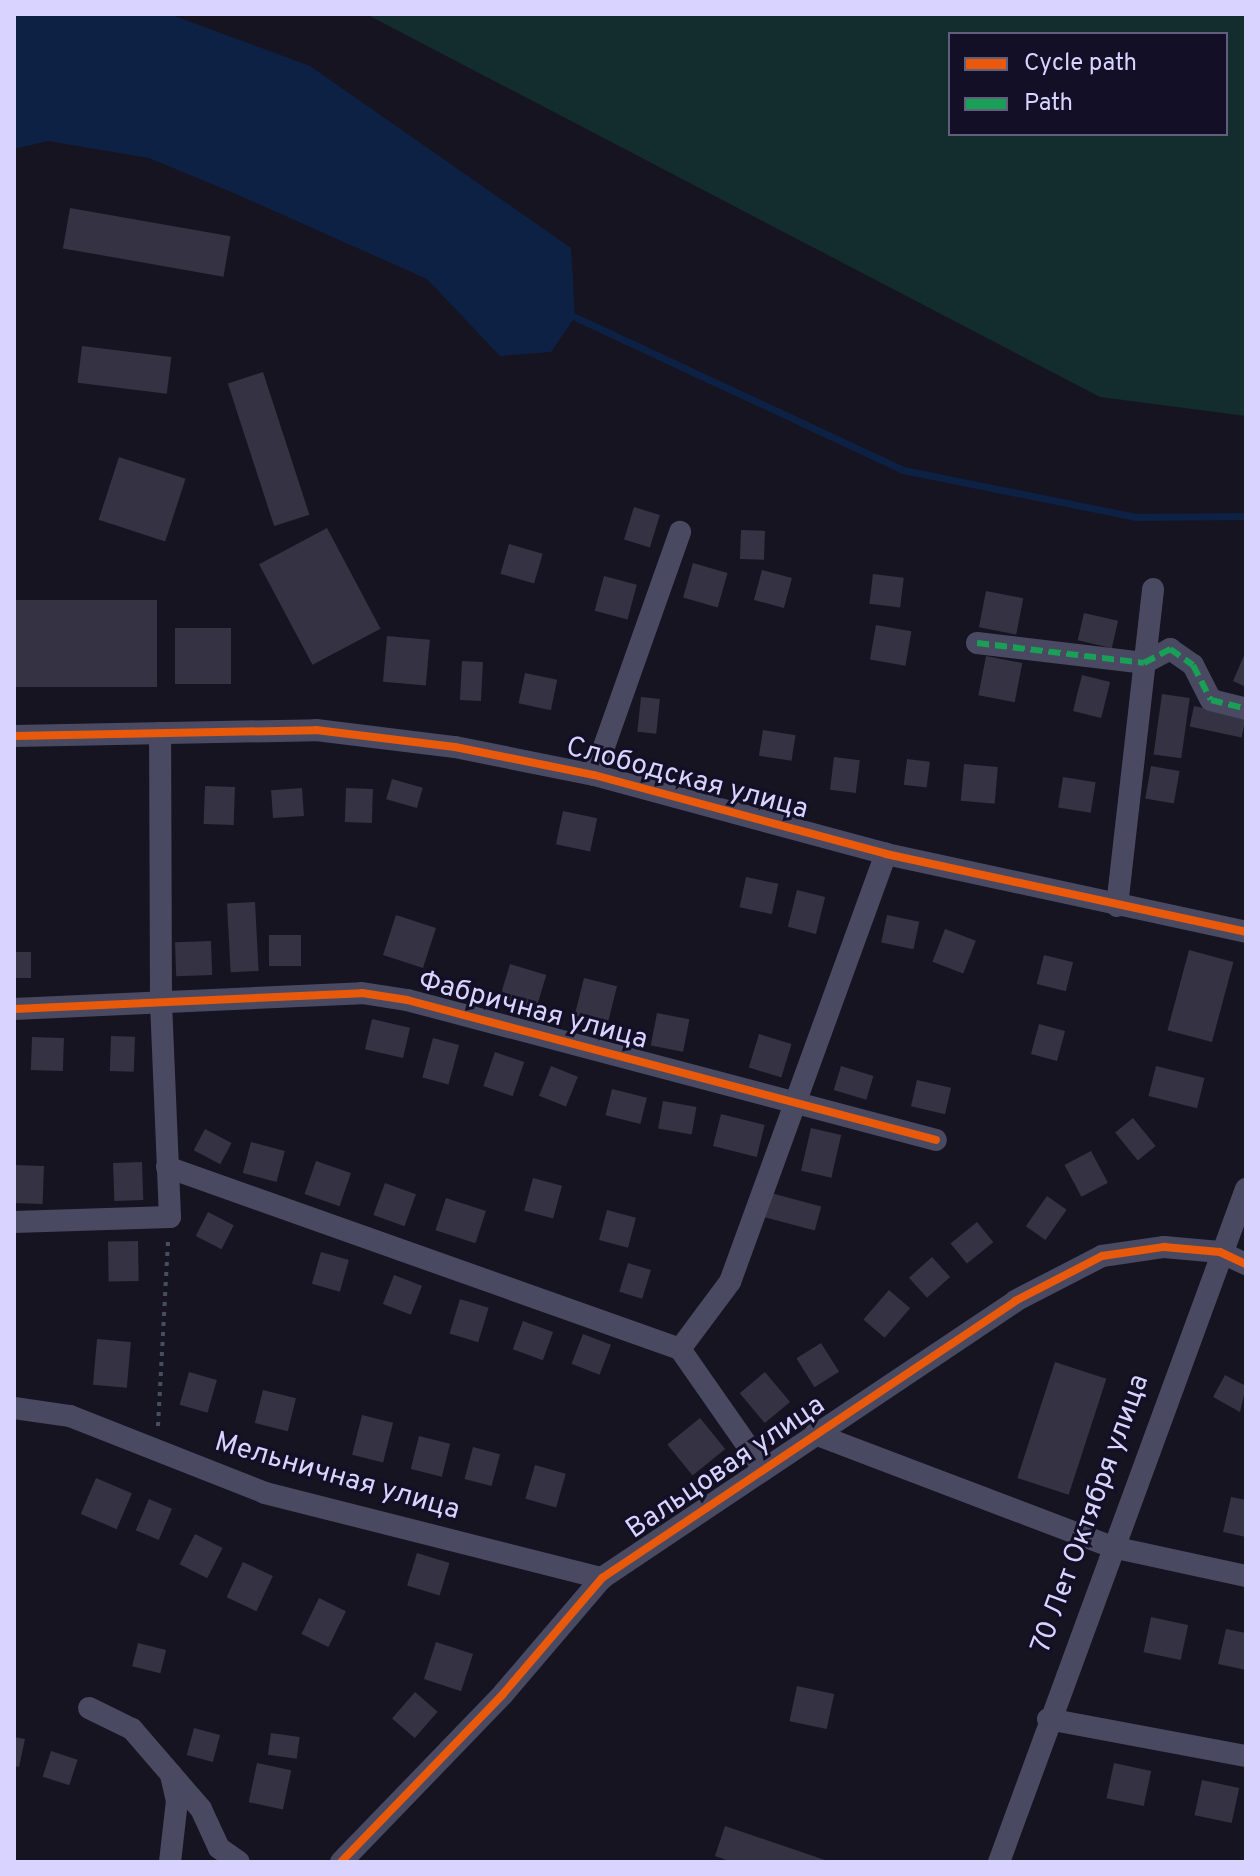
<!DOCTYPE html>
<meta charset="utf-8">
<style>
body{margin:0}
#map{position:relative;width:1260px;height:1876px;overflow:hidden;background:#161421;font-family:Overpass,sans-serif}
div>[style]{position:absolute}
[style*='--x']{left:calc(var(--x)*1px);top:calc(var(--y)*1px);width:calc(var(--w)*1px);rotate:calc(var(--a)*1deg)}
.green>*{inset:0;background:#132c2d}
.water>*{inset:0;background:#0d2144}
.stream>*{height:7px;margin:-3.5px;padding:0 3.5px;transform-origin:3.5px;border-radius:3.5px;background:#0d2144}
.building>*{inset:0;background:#343243;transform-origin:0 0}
.path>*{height:4px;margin-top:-2px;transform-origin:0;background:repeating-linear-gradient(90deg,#44505f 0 4px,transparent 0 10px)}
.minor>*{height:22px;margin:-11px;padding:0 11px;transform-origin:11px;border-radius:11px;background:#4a4962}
.quiet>*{height:6px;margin-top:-3px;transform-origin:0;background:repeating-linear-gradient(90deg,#1a9f57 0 12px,transparent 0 18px)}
.cycleway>*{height:8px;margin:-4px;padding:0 4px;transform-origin:4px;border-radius:4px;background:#e8590c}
span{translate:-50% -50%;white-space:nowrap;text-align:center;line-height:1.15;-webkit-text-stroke:6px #130f26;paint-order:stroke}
.street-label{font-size:28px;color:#d9d4ff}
.frame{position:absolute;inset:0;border:16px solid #d9d4ff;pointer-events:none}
.legend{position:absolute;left:948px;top:32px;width:280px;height:104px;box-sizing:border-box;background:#130f26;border:2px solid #625e7d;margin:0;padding:10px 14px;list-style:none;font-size:24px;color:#d9d4ff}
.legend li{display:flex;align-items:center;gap:16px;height:40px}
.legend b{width:40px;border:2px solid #625e7d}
</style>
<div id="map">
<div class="green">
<i style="clip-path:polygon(evenodd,366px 14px,1246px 14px,1246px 416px,1100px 397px,366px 14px,950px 34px,1226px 34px,1226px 134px,950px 134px,950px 34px)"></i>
</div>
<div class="water">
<i style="clip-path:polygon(14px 14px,169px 14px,310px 66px,571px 248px,575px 317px,551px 352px,500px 356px,427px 279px,229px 191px,149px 158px,48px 141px,14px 149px)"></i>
</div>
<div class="stream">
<i style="--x:575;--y:317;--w:362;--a:25"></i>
<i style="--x:903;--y:470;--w:239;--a:11.4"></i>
<i style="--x:1137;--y:517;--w:109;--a:-0.5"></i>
</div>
<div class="building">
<i style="left:70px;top:208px;width:163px;height:41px;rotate:10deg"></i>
<i style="left:82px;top:346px;width:90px;height:37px;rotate:7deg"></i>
<i style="left:263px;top:372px;width:150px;height:37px;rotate:72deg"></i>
<i style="left:119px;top:457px;width:70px;height:66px;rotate:18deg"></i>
<i style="left:634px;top:507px;width:27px;height:34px;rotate:17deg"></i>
<i style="left:327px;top:528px;width:114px;height:77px;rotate:62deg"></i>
<i style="left:741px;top:530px;width:24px;height:29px;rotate:2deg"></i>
<i style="left:509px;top:544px;width:35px;height:31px;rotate:16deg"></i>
<i style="left:693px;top:563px;width:36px;height:36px;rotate:16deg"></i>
<i style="left:762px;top:570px;width:31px;height:31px;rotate:15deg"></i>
<i style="left:873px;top:574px;width:31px;height:30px;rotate:7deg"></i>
<i style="left:604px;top:576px;width:34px;height:36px;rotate:15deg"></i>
<i style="left:986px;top:591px;width:38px;height:37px;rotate:11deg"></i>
<i style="left:14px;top:600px;width:143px;height:87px"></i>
<i style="left:1084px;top:613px;width:35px;height:28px;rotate:13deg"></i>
<i style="left:876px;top:625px;width:36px;height:35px;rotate:10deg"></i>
<i style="left:175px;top:628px;width:56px;height:56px"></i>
<i style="left:387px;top:636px;width:43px;height:46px;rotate:5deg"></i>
<i style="clip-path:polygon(1246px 651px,1246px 687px,1233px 681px)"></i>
<i style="left:986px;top:656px;width:37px;height:40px;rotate:11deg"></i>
<i style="left:462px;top:661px;width:21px;height:39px;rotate:3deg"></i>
<i style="left:525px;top:673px;width:33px;height:31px;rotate:12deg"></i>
<i style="left:1082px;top:675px;width:29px;height:37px;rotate:14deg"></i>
<i style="left:1162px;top:694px;width:28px;height:61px;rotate:8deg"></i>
<i style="left:641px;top:697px;width:19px;height:35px;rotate:6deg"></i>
<i style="left:1194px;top:706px;width:53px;height:21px;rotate:12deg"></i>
<i style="left:763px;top:730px;width:33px;height:26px;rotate:9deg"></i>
<i style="left:834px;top:757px;width:26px;height:33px;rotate:7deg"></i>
<i style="left:907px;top:759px;width:23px;height:26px;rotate:7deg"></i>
<i style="left:964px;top:764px;width:34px;height:37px;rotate:5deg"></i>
<i style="left:1151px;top:766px;width:29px;height:33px;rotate:10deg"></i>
<i style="left:1063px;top:777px;width:33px;height:31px;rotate:9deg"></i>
<i style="left:392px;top:779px;width:32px;height:21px;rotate:16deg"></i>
<i style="left:205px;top:786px;width:30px;height:38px;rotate:2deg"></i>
<i style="left:302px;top:788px;width:28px;height:31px;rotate:86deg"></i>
<i style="left:346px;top:788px;width:27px;height:34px;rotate:2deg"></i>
<i style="left:563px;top:811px;width:35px;height:34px;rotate:12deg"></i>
<i style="left:746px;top:877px;width:33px;height:31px;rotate:12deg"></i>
<i style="left:797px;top:890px;width:29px;height:38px;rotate:14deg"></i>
<i style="left:255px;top:902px;width:69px;height:28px;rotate:87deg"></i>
<i style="left:396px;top:915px;width:42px;height:42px;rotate:18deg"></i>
<i style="left:887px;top:915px;width:33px;height:28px;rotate:12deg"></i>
<i style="left:945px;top:929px;width:33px;height:35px;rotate:21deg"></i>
<i style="left:301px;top:935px;width:31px;height:32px;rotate:90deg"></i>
<i style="left:211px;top:941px;width:34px;height:36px;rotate:88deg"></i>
<i style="left:1189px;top:950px;width:46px;height:83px;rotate:15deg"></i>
<i style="left:14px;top:952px;width:17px;height:26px"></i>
<i style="left:1044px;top:955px;width:30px;height:30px;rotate:14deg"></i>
<i style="left:510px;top:964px;width:38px;height:36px;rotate:17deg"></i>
<i style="left:584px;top:978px;width:34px;height:39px;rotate:14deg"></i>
<i style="left:657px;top:1013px;width:33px;height:33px;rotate:11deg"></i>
<i style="left:372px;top:1019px;width:39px;height:31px;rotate:13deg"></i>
<i style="left:1039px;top:1024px;width:27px;height:31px;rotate:15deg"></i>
<i style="left:759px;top:1034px;width:34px;height:35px;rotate:17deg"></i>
<i style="left:111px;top:1036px;width:24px;height:35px;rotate:2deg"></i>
<i style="left:32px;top:1037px;width:32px;height:33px;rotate:2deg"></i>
<i style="left:433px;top:1038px;width:27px;height:41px;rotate:15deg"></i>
<i style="left:495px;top:1052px;width:31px;height:36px;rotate:19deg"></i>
<i style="left:551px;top:1066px;width:29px;height:32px;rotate:22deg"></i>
<i style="left:841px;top:1066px;width:34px;height:25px;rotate:17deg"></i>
<i style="left:1156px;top:1066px;width:50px;height:31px;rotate:14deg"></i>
<i style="left:917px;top:1080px;width:35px;height:27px;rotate:13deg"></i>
<i style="left:612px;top:1089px;width:36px;height:27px;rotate:14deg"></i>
<i style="left:663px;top:1101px;width:34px;height:28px;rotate:10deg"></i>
<i style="left:721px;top:1114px;width:45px;height:33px;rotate:14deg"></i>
<i style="left:1133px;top:1118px;width:36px;height:23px;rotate:51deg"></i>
<i style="left:811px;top:1128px;width:31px;height:44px;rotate:13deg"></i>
<i style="left:205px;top:1129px;width:30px;height:24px;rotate:28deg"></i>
<i style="left:251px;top:1142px;width:35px;height:32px;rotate:15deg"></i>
<i style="left:1091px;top:1151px;width:36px;height:30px;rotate:62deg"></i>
<i style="left:316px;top:1161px;width:37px;height:35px;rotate:19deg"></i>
<i style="left:142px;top:1162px;width:38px;height:29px;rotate:88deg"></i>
<i style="left:14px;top:1165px;width:30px;height:38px;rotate:2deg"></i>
<i style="left:533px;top:1178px;width:30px;height:34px;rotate:15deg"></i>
<i style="left:385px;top:1183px;width:33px;height:34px;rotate:20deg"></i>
<i style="left:771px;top:1193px;width:52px;height:25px;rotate:15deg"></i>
<i style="left:1047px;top:1196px;width:24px;height:37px;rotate:35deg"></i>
<i style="left:446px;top:1198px;width:42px;height:34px;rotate:18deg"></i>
<i style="left:607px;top:1210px;width:30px;height:31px;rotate:15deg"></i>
<i style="left:208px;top:1212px;width:29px;height:27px;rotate:27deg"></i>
<i style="left:977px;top:1222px;width:26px;height:34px;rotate:51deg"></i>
<i style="left:138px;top:1241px;width:40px;height:30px;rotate:89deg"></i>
<i style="left:321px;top:1252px;width:29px;height:33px;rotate:16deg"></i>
<i style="left:932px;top:1257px;width:27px;height:31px;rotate:48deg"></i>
<i style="left:628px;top:1263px;width:24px;height:30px;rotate:17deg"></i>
<i style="left:394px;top:1275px;width:30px;height:31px;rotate:21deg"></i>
<i style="left:889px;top:1290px;width:28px;height:39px;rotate:41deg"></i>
<i style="left:460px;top:1299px;width:30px;height:36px;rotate:17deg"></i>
<i style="left:523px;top:1321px;width:32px;height:30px;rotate:20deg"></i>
<i style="left:583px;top:1334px;width:30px;height:32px;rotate:21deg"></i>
<i style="left:97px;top:1339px;width:34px;height:46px;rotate:5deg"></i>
<i style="left:821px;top:1343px;width:34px;height:29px;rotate:58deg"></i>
<i style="left:1055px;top:1362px;width:54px;height:122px;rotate:18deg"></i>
<i style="left:189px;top:1372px;width:29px;height:34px;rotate:16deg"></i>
<i style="left:765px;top:1372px;width:39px;height:33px;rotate:50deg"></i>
<i style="clip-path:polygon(1225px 1375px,1246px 1386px,1240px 1412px,1213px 1397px)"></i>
<i style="left:263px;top:1390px;width:34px;height:34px;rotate:14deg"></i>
<i style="left:362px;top:1415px;width:32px;height:41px;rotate:14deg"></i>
<i style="left:700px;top:1418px;width:40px;height:42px;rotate:51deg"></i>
<i style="left:419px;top:1436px;width:32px;height:34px;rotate:14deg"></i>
<i style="left:473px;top:1447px;width:28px;height:33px;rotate:15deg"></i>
<i style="left:535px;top:1465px;width:32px;height:35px;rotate:16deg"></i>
<i style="left:96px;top:1478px;width:39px;height:39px;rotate:23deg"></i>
<i style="clip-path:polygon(1231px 1497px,1246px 1500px,1246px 1537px,1223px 1532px)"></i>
<i style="left:149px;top:1499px;width:25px;height:34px;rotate:23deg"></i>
<i style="left:195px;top:1534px;width:31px;height:34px;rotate:27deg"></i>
<i style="left:417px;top:1553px;width:34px;height:34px;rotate:17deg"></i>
<i style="left:243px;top:1562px;width:33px;height:39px;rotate:25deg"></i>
<i style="left:319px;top:1598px;width:30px;height:40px;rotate:26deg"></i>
<i style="left:1151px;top:1617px;width:38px;height:36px;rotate:12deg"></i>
<i style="clip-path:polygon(1226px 1629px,1246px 1633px,1246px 1670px,1218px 1664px)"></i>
<i style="left:436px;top:1642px;width:39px;height:39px;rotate:18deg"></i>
<i style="left:138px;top:1643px;width:29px;height:24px;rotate:14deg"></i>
<i style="left:797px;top:1686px;width:38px;height:36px;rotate:12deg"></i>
<i style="left:415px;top:1692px;width:30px;height:35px;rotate:41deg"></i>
<i style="left:194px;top:1728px;width:27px;height:28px;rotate:15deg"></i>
<i style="left:271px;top:1733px;width:29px;height:22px;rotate:8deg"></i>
<i style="clip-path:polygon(14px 1737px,25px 1739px,19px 1767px,14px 1766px)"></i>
<i style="left:51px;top:1751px;width:28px;height:27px;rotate:18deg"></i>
<i style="left:257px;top:1763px;width:35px;height:40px;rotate:12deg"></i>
<i style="left:1114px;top:1763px;width:38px;height:36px;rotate:12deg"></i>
<i style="left:1202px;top:1780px;width:38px;height:36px;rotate:12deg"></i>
<i style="clip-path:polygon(725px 1826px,825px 1860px,825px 1862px,732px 1862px,715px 1856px)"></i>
</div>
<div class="path">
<i style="--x:158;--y:1426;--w:187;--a:-86.9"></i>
</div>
<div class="minor">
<i style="--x:977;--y:643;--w:168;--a:6.8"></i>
<i style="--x:1144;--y:663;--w:30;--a:-28"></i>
<i style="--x:1170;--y:649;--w:28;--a:35"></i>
<i style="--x:1193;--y:665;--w:39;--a:63"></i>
<i style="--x:1211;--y:700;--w:36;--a:14"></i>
<i style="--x:14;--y:736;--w:302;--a:-1.1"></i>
<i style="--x:316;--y:730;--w:140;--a:7"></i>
<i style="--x:455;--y:747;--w:142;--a:11.4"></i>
<i style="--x:594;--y:775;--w:302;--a:15.1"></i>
<i style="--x:886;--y:854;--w:368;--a:12.2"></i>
<i style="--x:594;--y:775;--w:258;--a:-70.5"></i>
<i style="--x:1117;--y:906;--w:319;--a:-83.5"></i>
<i style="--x:14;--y:1009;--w:348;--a:-2.6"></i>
<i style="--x:362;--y:993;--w:46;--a:8.8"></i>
<i style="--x:407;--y:1000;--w:547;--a:14.82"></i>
<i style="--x:167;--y:1167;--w:544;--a:19.53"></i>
<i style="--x:680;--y:1349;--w:145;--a:55.1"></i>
<i style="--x:14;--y:1222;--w:156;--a:-1.8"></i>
<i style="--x:170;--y:1217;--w:218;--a:-92.4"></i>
<i style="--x:161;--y:999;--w:266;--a:-90.2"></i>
<i style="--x:680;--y:1349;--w:84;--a:-53.3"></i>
<i style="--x:730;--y:1282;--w:456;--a:-70"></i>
<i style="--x:14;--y:1408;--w:57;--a:8.1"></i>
<i style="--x:70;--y:1416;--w:210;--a:21.5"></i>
<i style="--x:265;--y:1493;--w:348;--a:14.2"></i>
<i style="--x:815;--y:1434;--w:318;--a:20.8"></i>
<i style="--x:1112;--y:1547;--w:137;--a:12.2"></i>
<i style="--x:89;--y:1708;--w:48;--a:26"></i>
<i style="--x:132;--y:1729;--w:106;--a:49.2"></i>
<i style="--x:201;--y:1809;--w:43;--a:65.2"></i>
<i style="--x:219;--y:1848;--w:24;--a:35"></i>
<i style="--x:1048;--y:1719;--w:201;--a:10.6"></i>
<i style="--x:170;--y:1862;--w:61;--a:-83.5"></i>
<i style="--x:177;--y:1801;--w:28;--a:-103"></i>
<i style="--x:341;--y:1862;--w:233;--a:-46"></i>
<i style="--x:503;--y:1694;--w:153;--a:-49.5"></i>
<i style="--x:602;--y:1578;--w:497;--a:-33.8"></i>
<i style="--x:1015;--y:1301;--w:98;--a:-27.3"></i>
<i style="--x:1102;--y:1256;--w:63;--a:-8.3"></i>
<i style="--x:1164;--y:1247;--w:56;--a:5.1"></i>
<i style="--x:1220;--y:1252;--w:29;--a:25"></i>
<i style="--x:999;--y:1862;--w:717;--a:-69.85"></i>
</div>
<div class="quiet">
<i style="--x:977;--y:643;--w:168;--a:6.8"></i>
<i style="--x:1144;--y:663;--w:30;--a:-28"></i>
<i style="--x:1170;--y:649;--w:28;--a:35"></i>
<i style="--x:1193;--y:665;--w:39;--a:63"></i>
<i style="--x:1211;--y:700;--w:36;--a:14"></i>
</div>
<div class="cycleway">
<i style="--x:14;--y:736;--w:302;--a:-1.1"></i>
<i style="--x:316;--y:730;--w:140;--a:7"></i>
<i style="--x:455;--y:747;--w:142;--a:11.4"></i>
<i style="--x:594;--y:775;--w:302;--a:15.1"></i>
<i style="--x:886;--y:854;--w:368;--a:12.2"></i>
<i style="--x:14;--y:1009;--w:348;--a:-2.6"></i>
<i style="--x:362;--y:993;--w:46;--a:8.8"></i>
<i style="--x:407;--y:1000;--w:547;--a:14.82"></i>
<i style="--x:341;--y:1862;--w:233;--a:-46"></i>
<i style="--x:503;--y:1694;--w:153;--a:-49.5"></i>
<i style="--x:602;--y:1578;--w:497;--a:-33.8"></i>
<i style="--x:1015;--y:1301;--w:98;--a:-27.3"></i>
<i style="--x:1102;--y:1256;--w:63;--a:-8.3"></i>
<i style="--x:1164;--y:1247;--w:56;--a:5.1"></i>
<i style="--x:1220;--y:1252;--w:29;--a:25"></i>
</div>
<div class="street-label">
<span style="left:687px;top:779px;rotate:15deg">Слободская улица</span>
<span style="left:533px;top:1011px;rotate:15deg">Фабричная улица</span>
<span style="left:726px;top:1468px;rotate:-34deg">Вальцовая улица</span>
<span style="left:337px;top:1477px;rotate:16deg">Мельничная улица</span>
<span style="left:1091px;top:1514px;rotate:-70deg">70 Лет Октября улица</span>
</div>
<div class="frame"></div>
<ul class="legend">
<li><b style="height:10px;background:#e8590c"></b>Cycle path</li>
<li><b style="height:10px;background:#1a9f57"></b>Path</li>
</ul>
</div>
